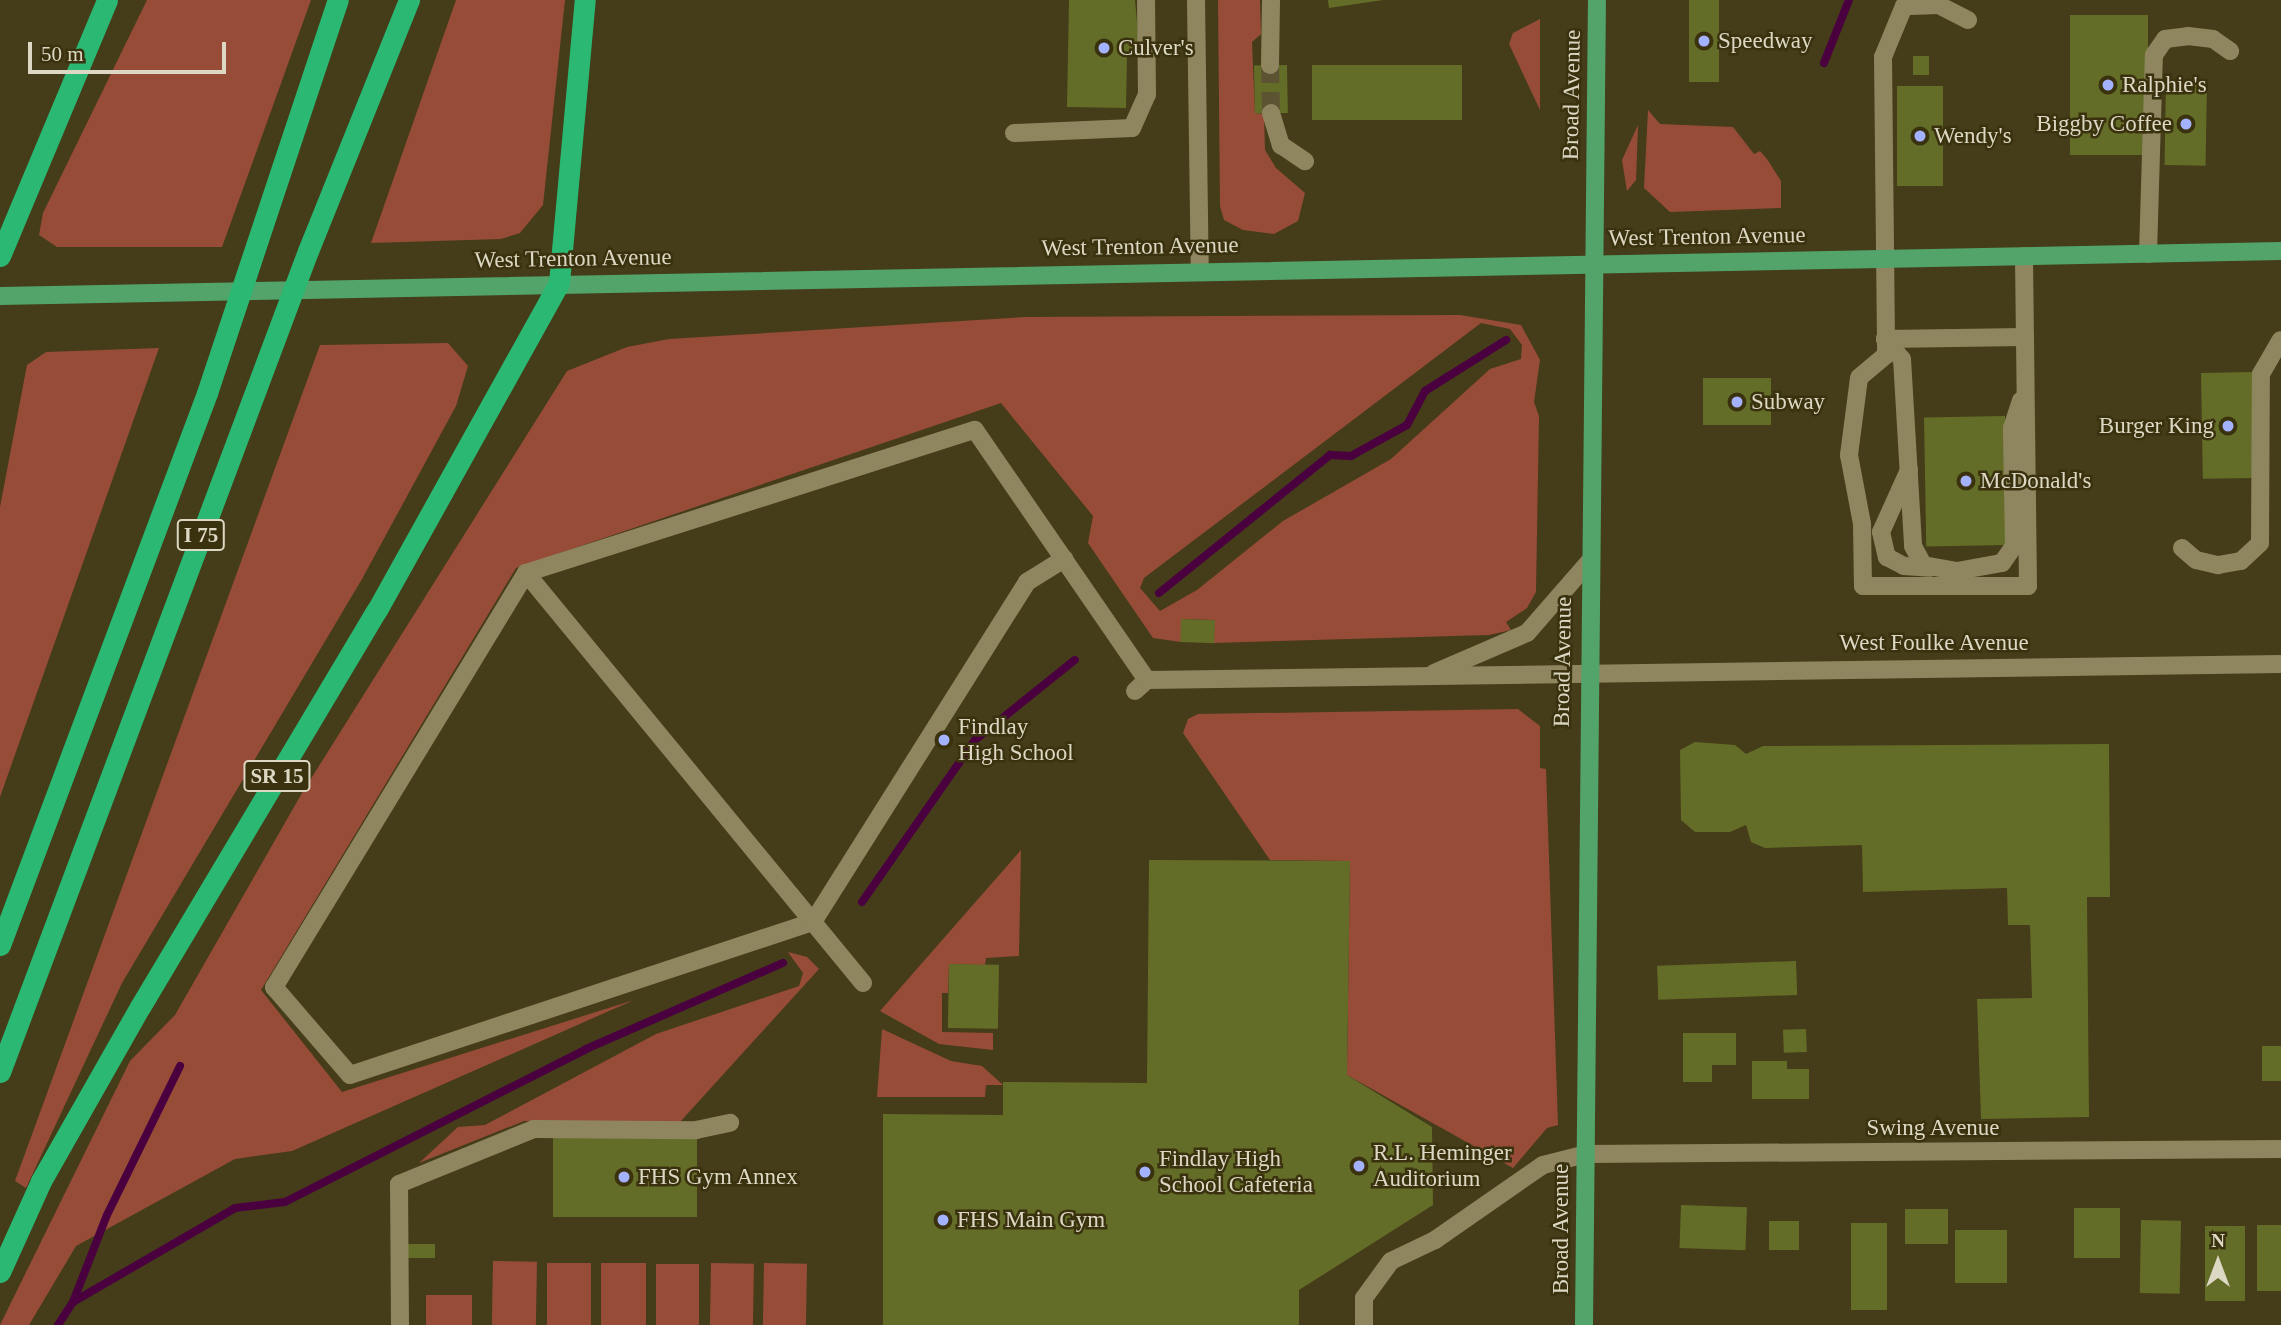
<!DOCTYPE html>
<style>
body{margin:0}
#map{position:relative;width:2281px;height:1325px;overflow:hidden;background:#453c19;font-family:"Times New Roman",serif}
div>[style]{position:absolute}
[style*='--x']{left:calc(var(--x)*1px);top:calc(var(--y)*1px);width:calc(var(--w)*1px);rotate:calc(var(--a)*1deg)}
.green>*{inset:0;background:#974c38;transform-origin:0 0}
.stream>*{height:8px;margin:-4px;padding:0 4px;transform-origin:4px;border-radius:4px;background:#4a003f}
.building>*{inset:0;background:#646d27;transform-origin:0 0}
.minor-tunnel>*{height:18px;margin-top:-9px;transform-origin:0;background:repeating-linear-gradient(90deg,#5c5333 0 18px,transparent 0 27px)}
.minor>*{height:18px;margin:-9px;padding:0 9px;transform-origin:9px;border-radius:9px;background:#8f8660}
.major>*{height:18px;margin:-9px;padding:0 9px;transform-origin:9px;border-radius:9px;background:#52a46b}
.highway>*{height:21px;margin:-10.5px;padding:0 10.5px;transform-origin:10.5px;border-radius:10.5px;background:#2ab872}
.dots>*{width:19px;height:19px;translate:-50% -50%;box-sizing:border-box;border:4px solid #3a320e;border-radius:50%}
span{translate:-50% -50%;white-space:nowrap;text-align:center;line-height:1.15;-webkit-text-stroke:5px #3a320e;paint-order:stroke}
.shield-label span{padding:2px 5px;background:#3a320e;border:2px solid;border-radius:5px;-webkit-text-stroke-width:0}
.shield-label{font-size:21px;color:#dcd8c4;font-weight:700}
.poi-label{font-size:23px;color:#dcd8c4}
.left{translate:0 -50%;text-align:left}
.right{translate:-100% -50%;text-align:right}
.street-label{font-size:23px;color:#dcd8c4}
.north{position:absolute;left:2183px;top:1227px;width:70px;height:70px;-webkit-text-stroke:5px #3a320e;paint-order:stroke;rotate:0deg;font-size:19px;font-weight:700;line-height:28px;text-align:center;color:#dcd8c4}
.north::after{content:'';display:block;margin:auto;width:24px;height:32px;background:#dcd8c4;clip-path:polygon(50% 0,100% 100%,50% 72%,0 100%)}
.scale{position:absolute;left:28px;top:42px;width:198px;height:32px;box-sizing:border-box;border:4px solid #dcd8c4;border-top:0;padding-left:9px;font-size:21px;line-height:24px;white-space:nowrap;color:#dcd8c4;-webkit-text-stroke:5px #3a320e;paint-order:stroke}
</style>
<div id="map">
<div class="green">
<i style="clip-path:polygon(147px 0,311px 0,222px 247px,57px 247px,39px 235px,43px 213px)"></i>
<i style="clip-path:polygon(456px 0,565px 0,543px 205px,520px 233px,501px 239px,371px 243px)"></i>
<i style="clip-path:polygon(1218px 0,1260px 0,1261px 34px,1252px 42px,1255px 113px,1264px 114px,1265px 150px,1276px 168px,1305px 193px,1298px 221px,1274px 234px,1243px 230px,1224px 220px,1220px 206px)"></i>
<i style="clip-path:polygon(1540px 19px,1540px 110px,1509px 44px,1513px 33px)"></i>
<i style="clip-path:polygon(1648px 110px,1660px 124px,1733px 127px,1754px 154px,1760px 151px,1767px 159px,1781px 181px,1781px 208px,1670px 212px,1644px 188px)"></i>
<i style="clip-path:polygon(1638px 125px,1636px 180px,1627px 191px,1622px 160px)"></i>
<i style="clip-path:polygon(evenodd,1460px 315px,1521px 325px,1540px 360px,1534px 402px,1539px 416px,1536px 592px,1527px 608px,1506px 622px,1511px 630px,1489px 635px,1214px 643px,1214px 620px,1182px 619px,1181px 642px,1153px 638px,1088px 543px,1093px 516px,1001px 403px,516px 568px,261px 990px,342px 1092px,634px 1000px,292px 1151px,235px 1159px,76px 1246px,29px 1325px,0 1325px,130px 1061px,175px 1015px,302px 793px,567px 371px,627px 347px,669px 339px,1025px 317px,1460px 315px,1481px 323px,1510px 329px,1522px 345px,1521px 359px,1490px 369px,1391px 459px,1283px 521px,1197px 590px,1160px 611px,1140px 588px,1144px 578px,1481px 323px)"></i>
<i style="clip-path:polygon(448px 343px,468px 366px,456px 406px,362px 579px,122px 983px,26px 1188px,15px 1181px,320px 345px)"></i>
<i style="clip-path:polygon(159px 348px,0 797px,0 507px,27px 365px,46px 352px)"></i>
<i style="clip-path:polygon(1518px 709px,1540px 726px,1540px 768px,1546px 769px,1558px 1125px,1547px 1128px,1513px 1168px,1347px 1075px,1350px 861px,1270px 860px,1183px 733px,1188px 719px,1198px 714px)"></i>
<i style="clip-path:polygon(1021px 850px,1019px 956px,986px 958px,985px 965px,949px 964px,948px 993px,942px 993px,942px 1032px,993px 1033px,993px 1050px,939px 1044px,880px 1011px)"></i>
<i style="clip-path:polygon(788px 952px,807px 957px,819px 969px,680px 1122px,524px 1121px,419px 1163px,458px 1127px,485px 1125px,656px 1034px,799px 986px,803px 973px)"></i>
<i style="clip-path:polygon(882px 1029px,951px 1061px,982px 1066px,1003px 1085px,986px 1085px,985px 1097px,877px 1097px)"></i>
<i style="left:493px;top:1261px;width:44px;height:64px;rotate:1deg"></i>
<i style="left:547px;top:1263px;width:44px;height:62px"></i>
<i style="left:601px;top:1263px;width:45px;height:62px"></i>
<i style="left:711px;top:1263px;width:43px;height:62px;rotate:1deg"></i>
<i style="left:764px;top:1263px;width:43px;height:62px;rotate:1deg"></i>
<i style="left:656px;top:1264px;width:43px;height:61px"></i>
<i style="left:426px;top:1295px;width:46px;height:30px"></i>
</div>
<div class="stream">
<i style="--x:1824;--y:63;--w:68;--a:-68.4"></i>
<i style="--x:1159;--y:593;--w:220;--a:-38.9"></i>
<i style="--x:1330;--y:455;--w:21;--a:3"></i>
<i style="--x:1351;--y:456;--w:64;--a:-29"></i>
<i style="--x:1407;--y:425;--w:38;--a:-62"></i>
<i style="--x:1425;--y:391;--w:96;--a:-32.2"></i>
<i style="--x:862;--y:902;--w:198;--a:-55.1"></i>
<i style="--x:975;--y:740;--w:128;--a:-38.7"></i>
<i style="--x:73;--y:1302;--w:93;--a:-68.7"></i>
<i style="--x:107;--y:1215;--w:166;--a:-63.9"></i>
<i style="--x:58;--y:1325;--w:27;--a:-57"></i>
<i style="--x:73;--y:1302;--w:187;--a:-30.1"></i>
<i style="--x:235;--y:1208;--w:50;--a:-6.8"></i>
<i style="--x:285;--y:1202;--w:338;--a:-26.9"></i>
<i style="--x:586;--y:1049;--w:215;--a:-23.6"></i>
</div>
<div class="building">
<i style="clip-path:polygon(1069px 0,1135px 0,1140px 55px,1127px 54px,1126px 108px,1067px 107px)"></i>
<i style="clip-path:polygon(1328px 0,1383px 0,1329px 8px)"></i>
<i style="left:1689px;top:0;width:30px;height:82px"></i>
<i style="left:2070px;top:15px;width:78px;height:140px"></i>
<i style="left:1913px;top:56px;width:16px;height:19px"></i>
<i style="left:1287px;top:65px;width:48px;height:33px;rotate:89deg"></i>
<i style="left:1462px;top:65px;width:55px;height:150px;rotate:90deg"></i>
<i style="left:2166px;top:82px;width:41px;height:83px;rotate:1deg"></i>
<i style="left:1897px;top:86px;width:46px;height:100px"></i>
<i style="left:2252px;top:372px;width:106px;height:51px;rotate:89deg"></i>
<i style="left:1703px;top:378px;width:68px;height:47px"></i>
<i style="left:2005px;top:416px;width:129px;height:81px;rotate:89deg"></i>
<i style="left:1181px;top:619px;width:34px;height:23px;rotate:2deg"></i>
<i style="clip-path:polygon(1695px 742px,1735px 745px,1746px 754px,1763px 746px,2109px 744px,2110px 897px,2087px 897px,2089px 1117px,1981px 1119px,1977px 999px,2032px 998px,2030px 925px,2008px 925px,2007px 888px,1863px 892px,1862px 845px,1765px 848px,1751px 842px,1746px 825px,1730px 832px,1695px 832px,1681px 820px,1680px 750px)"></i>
<i style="clip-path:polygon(1149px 860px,1350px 861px,1347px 1075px,1432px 1127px,1433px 1205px,1299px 1290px,1299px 1325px,883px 1325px,883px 1114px,1003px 1115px,1003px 1082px,1147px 1083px)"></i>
<i style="left:1796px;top:961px;width:34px;height:139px;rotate:88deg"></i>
<i style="left:949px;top:964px;width:50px;height:64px;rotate:1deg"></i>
<i style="left:1806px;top:1029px;width:23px;height:23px;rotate:88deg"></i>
<i style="clip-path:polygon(1683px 1033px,1736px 1033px,1736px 1065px,1712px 1065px,1712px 1082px,1683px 1082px)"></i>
<i style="left:2262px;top:1046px;width:19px;height:35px"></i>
<i style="clip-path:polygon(1752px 1061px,1787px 1061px,1787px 1069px,1809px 1069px,1809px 1099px,1752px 1099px)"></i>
<i style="left:553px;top:1135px;width:144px;height:82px"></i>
<i style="left:1681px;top:1205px;width:66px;height:43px;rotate:2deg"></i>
<i style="left:2074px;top:1208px;width:46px;height:50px"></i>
<i style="left:1905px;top:1209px;width:43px;height:35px"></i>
<i style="left:2141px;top:1220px;width:40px;height:73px;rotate:1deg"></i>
<i style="left:1769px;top:1221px;width:30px;height:29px"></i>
<i style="left:1851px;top:1223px;width:36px;height:87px"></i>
<i style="left:2281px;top:1225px;width:66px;height:24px;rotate:90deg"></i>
<i style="left:2205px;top:1226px;width:40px;height:75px"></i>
<i style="left:1955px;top:1230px;width:52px;height:53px"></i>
<i style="left:406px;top:1244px;width:29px;height:14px"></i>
</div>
<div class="minor-tunnel">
<i style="--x:1270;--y:65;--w:48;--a:88.8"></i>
</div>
<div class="minor">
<i style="--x:1196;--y:0;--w:270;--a:89.2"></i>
<i style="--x:1968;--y:20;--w:34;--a:-153"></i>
<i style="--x:1938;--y:5;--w:34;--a:178"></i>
<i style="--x:1904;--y:6;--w:55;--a:112.4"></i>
<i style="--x:1883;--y:57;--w:298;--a:89.4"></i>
<i style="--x:1886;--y:355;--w:35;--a:140"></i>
<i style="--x:1859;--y:378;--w:78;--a:97.4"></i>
<i style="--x:1849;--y:455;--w:70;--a:79.3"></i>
<i style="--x:1862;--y:524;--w:62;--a:89.1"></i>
<i style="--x:1863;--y:586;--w:165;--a:0"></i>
<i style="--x:2028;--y:586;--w:330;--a:-90.7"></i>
<i style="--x:1270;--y:65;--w:65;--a:-89.1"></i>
<i style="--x:1271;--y:113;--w:34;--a:73"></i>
<i style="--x:1281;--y:145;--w:29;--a:34"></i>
<i style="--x:1014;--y:133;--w:118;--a:-2.4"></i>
<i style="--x:1132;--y:128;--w:36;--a:-66"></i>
<i style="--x:1147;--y:95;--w:95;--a:-90.6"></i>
<i style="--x:2148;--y:254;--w:199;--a:-88.3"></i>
<i style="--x:2154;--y:55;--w:19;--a:-55"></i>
<i style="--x:2165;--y:39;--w:23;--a:-7"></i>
<i style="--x:2188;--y:36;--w:25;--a:7"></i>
<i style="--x:2213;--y:39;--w:21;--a:35"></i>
<i style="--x:1885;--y:339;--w:26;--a:50"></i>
<i style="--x:1902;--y:359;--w:187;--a:86.6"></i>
<i style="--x:1913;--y:546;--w:21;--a:62"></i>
<i style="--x:1923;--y:565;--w:35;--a:10"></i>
<i style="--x:1957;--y:571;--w:46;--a:-10.1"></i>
<i style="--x:2002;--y:563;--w:21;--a:-55"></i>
<i style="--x:2014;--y:546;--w:118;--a:-91"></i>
<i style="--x:2012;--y:428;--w:29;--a:-72"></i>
<i style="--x:1885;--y:339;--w:140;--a:-0.8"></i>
<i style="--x:1909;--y:470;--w:68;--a:114.3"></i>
<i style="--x:1881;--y:532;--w:26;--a:77"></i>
<i style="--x:1887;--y:557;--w:19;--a:28"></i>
<i style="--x:1904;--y:566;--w:26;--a:4"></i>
<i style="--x:2182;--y:548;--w:18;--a:41"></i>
<i style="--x:2196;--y:560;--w:23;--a:13"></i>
<i style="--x:2218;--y:565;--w:23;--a:-10"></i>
<i style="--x:2241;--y:561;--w:26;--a:-43"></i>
<i style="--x:2260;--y:543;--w:169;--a:-89.7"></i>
<i style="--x:2261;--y:374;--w:39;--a:-60"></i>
<i style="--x:526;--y:573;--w:485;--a:121.3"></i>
<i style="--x:274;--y:987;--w:116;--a:49.2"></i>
<i style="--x:350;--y:1075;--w:488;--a:-18.3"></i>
<i style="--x:813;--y:922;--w:402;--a:-57.8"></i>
<i style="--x:1027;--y:582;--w:44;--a:-31.9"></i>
<i style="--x:1434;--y:673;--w:101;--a:-23.3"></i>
<i style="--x:1527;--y:633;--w:94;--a:-48.9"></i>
<i style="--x:1135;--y:691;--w:16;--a:-43"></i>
<i style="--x:1147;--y:680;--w:1134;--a:-0.81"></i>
<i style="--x:863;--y:983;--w:531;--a:-129.42"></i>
<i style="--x:526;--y:573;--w:471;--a:-17.7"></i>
<i style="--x:975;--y:430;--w:303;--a:55.5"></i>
<i style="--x:400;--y:1325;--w:141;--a:-90.4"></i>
<i style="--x:399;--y:1184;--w:146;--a:-22.2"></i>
<i style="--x:534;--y:1129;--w:162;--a:0.4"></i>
<i style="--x:696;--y:1130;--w:35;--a:-12"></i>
<i style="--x:1364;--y:1325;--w:27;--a:-90"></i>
<i style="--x:1364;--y:1298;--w:46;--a:-53.9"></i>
<i style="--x:1391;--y:1261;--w:49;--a:-25.5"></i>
<i style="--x:1435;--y:1240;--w:131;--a:-34.8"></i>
<i style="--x:1543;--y:1165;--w:44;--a:-14.3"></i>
<i style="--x:1586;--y:1154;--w:695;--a:-0.41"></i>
</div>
<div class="major">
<i style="--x:0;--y:296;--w:2281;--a:-1.13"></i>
<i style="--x:1584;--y:1325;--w:1325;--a:-89.44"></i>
</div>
<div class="highway">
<i style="--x:0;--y:256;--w:277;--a:-67.3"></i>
<i style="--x:0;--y:945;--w:590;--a:-69.44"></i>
<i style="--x:207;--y:393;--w:414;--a:-71.6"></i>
<i style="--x:0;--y:1072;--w:877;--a:-69.44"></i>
<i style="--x:308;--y:251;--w:271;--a:-68.1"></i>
<i style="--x:0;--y:1272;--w:100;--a:-65.7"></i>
<i style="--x:41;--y:1181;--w:200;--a:-60.4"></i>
<i style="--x:140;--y:1007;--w:462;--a:-59.2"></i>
<i style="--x:377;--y:610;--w:374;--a:-60.9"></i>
<i style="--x:559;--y:283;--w:284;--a:-84.8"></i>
</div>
<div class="dots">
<i style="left:1704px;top:41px;background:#a4b1fc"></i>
<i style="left:1104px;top:48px;background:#a4b1fc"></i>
<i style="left:2108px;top:85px;background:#a4b1fc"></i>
<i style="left:2186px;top:124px;background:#a4b1fc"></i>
<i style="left:1920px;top:136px;background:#a4b1fc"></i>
<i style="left:1737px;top:402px;background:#a4b1fc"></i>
<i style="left:2228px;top:426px;background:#a4b1fc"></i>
<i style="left:1966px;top:481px;background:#a4b1fc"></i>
<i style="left:944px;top:740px;background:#a4b1fc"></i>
<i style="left:1359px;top:1166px;background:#a4b1fc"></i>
<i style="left:1145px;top:1172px;background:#a4b1fc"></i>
<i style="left:624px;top:1177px;background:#a4b1fc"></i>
<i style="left:943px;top:1220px;background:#a4b1fc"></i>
</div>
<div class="shield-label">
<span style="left:201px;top:535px">I 75</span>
<span style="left:277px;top:776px">SR 15</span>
</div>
<div class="poi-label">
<span class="left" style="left:1718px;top:41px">Speedway</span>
<span class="left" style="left:1118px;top:48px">Culver's</span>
<span class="left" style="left:2122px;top:85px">Ralphie's</span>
<span class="right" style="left:2172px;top:124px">Biggby Coffee</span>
<span class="left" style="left:1934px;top:136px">Wendy's</span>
<span class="left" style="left:1751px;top:402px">Subway</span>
<span class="right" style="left:2214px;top:426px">Burger King</span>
<span class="left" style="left:1980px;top:481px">McDonald's</span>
<span class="left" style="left:958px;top:740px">Findlay<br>High School</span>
<span class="left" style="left:1373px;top:1166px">R.L. Heminger<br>Auditorium</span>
<span class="left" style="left:1159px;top:1172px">Findlay High<br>School Cafeteria</span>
<span class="left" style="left:638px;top:1177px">FHS Gym Annex</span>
<span class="left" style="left:957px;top:1220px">FHS Main Gym</span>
</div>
<div class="street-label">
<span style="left:1572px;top:95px;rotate:-89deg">Broad Avenue</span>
<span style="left:1707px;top:237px;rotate:-1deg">West Trenton Avenue</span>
<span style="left:1140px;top:247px;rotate:-1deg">West Trenton Avenue</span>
<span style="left:573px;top:259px;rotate:-1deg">West Trenton Avenue</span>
<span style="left:1934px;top:643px">West Foulke Avenue</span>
<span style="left:1563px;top:662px;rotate:-89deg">Broad Avenue</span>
<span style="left:1933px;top:1128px">Swing Avenue</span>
<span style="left:1561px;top:1229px;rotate:-90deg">Broad Avenue</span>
</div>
<div class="north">N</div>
<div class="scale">50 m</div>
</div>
